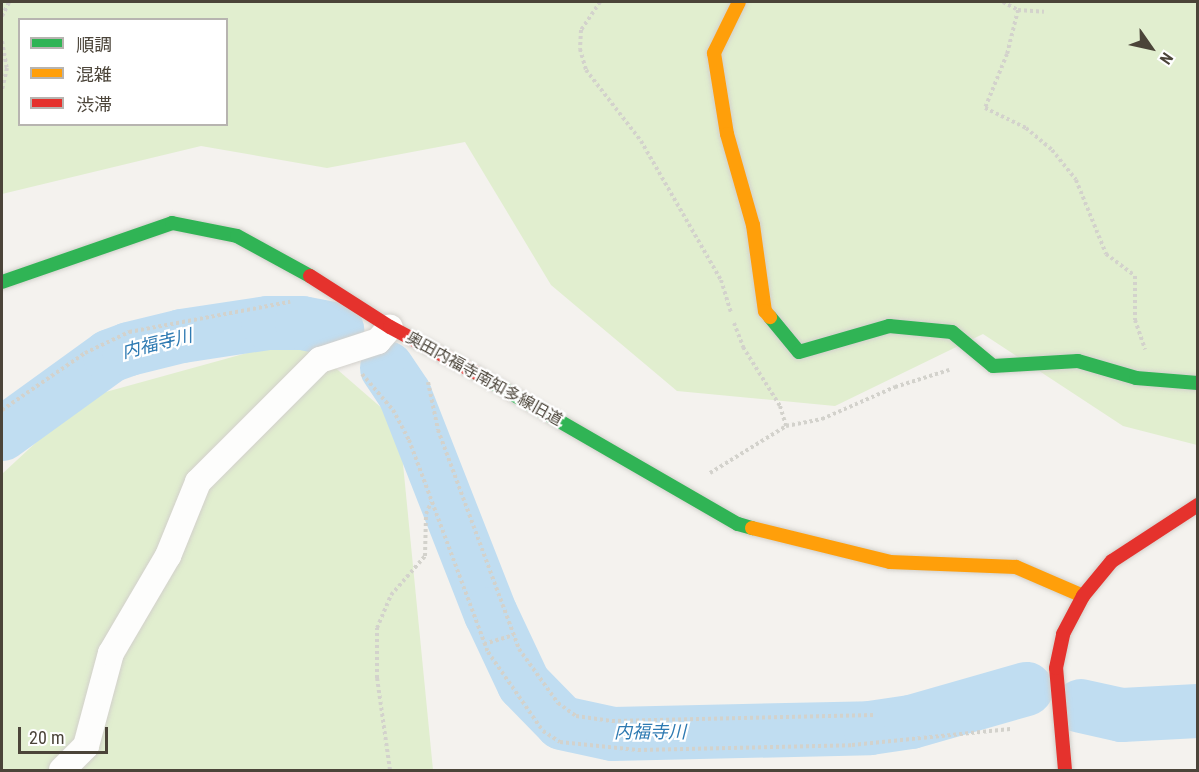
<!DOCTYPE html>
<meta charset="utf-8">
<style>
body{margin:0}
#map{position:relative;width:1199px;height:772px;overflow:hidden;background:#f4f2ee;font-family:"Roboto Condensed","Noto Sans JP",sans-serif}
div>[style]{position:absolute}
[style*='--x']{left:calc(var(--x)*1px);top:calc(var(--y)*1px);width:calc(var(--w)*1px);rotate:calc(var(--a)*1deg)}
.green>*{inset:0;background:#e1eecf}
.river>*{height:54px;margin:-27px;padding:0 27px;transform-origin:27px;border-radius:27px;background:#c0ddf1}
.path>*{height:4px;margin-top:-2px;transform-origin:0;background:repeating-linear-gradient(90deg,#d3d2cc 0 3px,transparent 0 6px)}
.roads{filter:drop-shadow(0 0 2px #d2d0cb) drop-shadow(0 0 2px #d2d0cb)}
.street>*{height:26px;margin:-13px;padding:0 13px;transform-origin:13px;border-radius:13px;background:#fdfdfc}
.fast>*{height:14px;margin:-7px;padding:0 7px;transform-origin:7px;border-radius:7px;background:#30b455}
.slow>*{height:14px;margin:-7px;padding:0 7px;transform-origin:7px;border-radius:7px;background:#ff9f0a}
.jam>*{height:14px;margin:-7px;padding:0 7px;transform-origin:7px;border-radius:7px;background:#e5322d}
span{translate:-50% -50%;white-space:nowrap;text-align:center;line-height:1.15;-webkit-text-stroke:4.5px #fff;paint-order:stroke}
.street-label{font-size:16px;color:#4b4439}
.water-label{font-size:18px;color:#2e7ab2;font-style:italic}
.frame{position:absolute;inset:0;border:3px solid #4b4439;pointer-events:none}
.legend{position:absolute;left:18px;top:18px;width:210px;height:108px;box-sizing:border-box;background:#fff;border:2px solid #b7b4b0;margin:0;padding:8px 10px;list-style:none;font-size:18px;color:#4b4439}
.legend li{display:flex;align-items:center;gap:12px;height:30px}
.legend b{width:30px;border:2px solid #b7b4b0}
.north{position:absolute;left:1121px;top:18px;width:60px;height:60px;-webkit-text-stroke:4px #fff;paint-order:stroke;rotate:124deg;font-size:16px;font-weight:700;line-height:24px;text-align:center;color:#4b4439}
.north::after{content:'';display:block;margin:auto;width:21px;height:27px;background:#4b4439;clip-path:polygon(50% 0,100% 100%,50% 72%,0 100%)}
.scale{position:absolute;left:18px;top:727px;width:90px;height:27px;box-sizing:border-box;border:3px solid #4b4439;border-top:0;padding-left:8px;font-size:18px;line-height:21px;white-space:nowrap;color:#4b4439;-webkit-text-stroke:4px #fff;paint-order:stroke}
</style>
<div id="map">
<div class="green">
<i style="clip-path:polygon(evenodd,2px 2px,1197px 2px,1197px 445px,1123px 426px,983px 334px,835px 406px,677px 391px,551px 285px,465px 142px,327px 168px,201px 146px,2px 194px,2px 2px,20px 20px,226px 20px,226px 124px,20px 124px,20px 20px)"></i>
<i style="clip-path:polygon(301px 338px,399px 423px,433px 770px,2px 770px,2px 474px,84px 398px)"></i>
</div>
<div class="river">
<i style="--x:387;--y:368;--w:32;--a:56"></i>
<i style="--x:405;--y:395;--w:235;--a:68.6"></i>
<i style="--x:491;--y:614;--w:77;--a:64.8"></i>
<i style="--x:524;--y:684;--w:54;--a:45.7"></i>
<i style="--x:562;--y:723;--w:52;--a:12.2"></i>
<i style="--x:613;--y:734;--w:257;--a:-1.3"></i>
<i style="--x:870;--y:728;--w:41;--a:-8.3"></i>
<i style="--x:911;--y:722;--w:120;--a:-16"></i>
<i style="--x:2;--y:434;--w:133;--a:-35.8"></i>
<i style="--x:110;--y:356;--w:20;--a:-20"></i>
<i style="--x:129;--y:349;--w:55;--a:-13.8"></i>
<i style="--x:182;--y:336;--w:87;--a:-8.6"></i>
<i style="--x:268;--y:323;--w:34;--a:0"></i>
<i style="--x:302;--y:323;--w:36;--a:11"></i>
<i style="--x:1081;--y:706;--w:42;--a:12.4"></i>
<i style="--x:1122;--y:715;--w:76;--a:-3"></i>
</div>
<div class="path">
<i style="--x:600;--y:2;--w:34;--a:124"></i>
<i style="--x:581;--y:30;--w:19;--a:93"></i>
<i style="--x:580;--y:49;--w:22;--a:74"></i>
<i style="--x:586;--y:70;--w:90;--a:52.2"></i>
<i style="--x:641;--y:141;--w:160;--a:60.1"></i>
<i style="--x:721;--y:280;--w:34;--a:73"></i>
<i style="--x:1003;--y:2;--w:17;--a:28"></i>
<i style="--x:1018;--y:10;--w:26;--a:4"></i>
<i style="--x:1018;--y:10;--w:45;--a:104"></i>
<i style="--x:1007;--y:54;--w:58;--a:112.2"></i>
<i style="--x:985;--y:108;--w:46;--a:26"></i>
<i style="--x:1026;--y:128;--w:34;--a:40"></i>
<i style="--x:1052;--y:150;--w:38;--a:51"></i>
<i style="--x:1076;--y:180;--w:80;--a:67.9"></i>
<i style="--x:1106;--y:254;--w:36;--a:37"></i>
<i style="--x:1135;--y:276;--w:44;--a:90"></i>
<i style="--x:1135;--y:320;--w:31;--a:71"></i>
<i style="--x:2;--y:16;--w:16;--a:-63"></i>
<i style="--x:2;--y:41;--w:27;--a:80"></i>
<i style="--x:7;--y:68;--w:22;--a:103"></i>
<i style="--x:734;--y:323;--w:26;--a:69"></i>
<i style="--x:743;--y:347;--w:70;--a:57.9"></i>
<i style="--x:780;--y:406;--w:21;--a:73"></i>
<i style="--x:362;--y:374;--w:48;--a:49.3"></i>
<i style="--x:393;--y:410;--w:34;--a:62"></i>
<i style="--x:409;--y:440;--w:226;--a:69.6"></i>
<i style="--x:488;--y:652;--w:96;--a:55.2"></i>
<i style="--x:543;--y:731;--w:20;--a:33"></i>
<i style="--x:560;--y:742;--w:78;--a:5.9"></i>
<i style="--x:638;--y:750;--w:214;--a:-1.3"></i>
<i style="--x:852;--y:745;--w:159;--a:-5.8"></i>
<i style="--x:428;--y:382;--w:49;--a:78.2"></i>
<i style="--x:438;--y:430;--w:233;--a:69.7"></i>
<i style="--x:519;--y:649;--w:67;--a:54.2"></i>
<i style="--x:558;--y:703;--w:22;--a:36"></i>
<i style="--x:576;--y:716;--w:36;--a:8"></i>
<i style="--x:612;--y:721;--w:263;--a:-1.3"></i>
<i style="--x:2;--y:410;--w:101;--a:-34.5"></i>
<i style="--x:85;--y:353;--w:49;--a:-25.5"></i>
<i style="--x:129;--y:332;--w:164;--a:-10.6"></i>
<i style="--x:710;--y:473;--w:89;--a:-31.7"></i>
<i style="--x:786;--y:426;--w:37;--a:-11"></i>
<i style="--x:822;--y:419;--w:80;--a:-23.7"></i>
<i style="--x:895;--y:387;--w:57;--a:-17.5"></i>
<i style="--x:484;--y:644;--w:31;--a:-17"></i>
<i style="--x:390;--y:770;--w:93;--a:-98"></i>
<i style="--x:377;--y:678;--w:50;--a:-90"></i>
<i style="--x:377;--y:628;--w:36;--a:-67"></i>
<i style="--x:391;--y:595;--w:52;--a:-48.9"></i>
<i style="--x:425;--y:556;--w:42;--a:-88.6"></i>
<i style="--x:426;--y:514;--w:13;--a:-67"></i>
</div>
<div class="roads">
<div class="street">
<i style="--x:62;--y:770;--w:34;--a:-45"></i>
<i style="--x:86;--y:746;--w:96;--a:-75"></i>
<i style="--x:111;--y:653;--w:113;--a:-59.6"></i>
<i style="--x:168;--y:556;--w:80;--a:-67.9"></i>
<i style="--x:198;--y:482;--w:173;--a:-45"></i>
<i style="--x:320;--y:360;--w:61;--a:-18.1"></i>
<i style="--x:378;--y:341;--w:18;--a:-49"></i>
</div>
<div class="fast">
<i style="--x:2;--y:282;--w:180;--a:-19.1"></i>
<i style="--x:172;--y:223;--w:66;--a:11.3"></i>
<i style="--x:237;--y:236;--w:83;--a:28.7"></i>
<i style="--x:770;--y:317;--w:45;--a:50.4"></i>
<i style="--x:799;--y:352;--w:94;--a:-16.1"></i>
<i style="--x:889;--y:326;--w:63;--a:5.4"></i>
<i style="--x:952;--y:332;--w:53;--a:39.7"></i>
<i style="--x:993;--y:366;--w:85;--a:-3.4"></i>
<i style="--x:1078;--y:361;--w:60;--a:16.3"></i>
<i style="--x:1136;--y:378;--w:62;--a:4.6"></i>
<i style="--x:476;--y:373;--w:302;--a:30"></i>
<i style="--x:738;--y:524;--w:15;--a:16"></i>
</div>
<div class="slow">
<i style="--x:739;--y:2;--w:57;--a:116.1"></i>
<i style="--x:714;--y:53;--w:82;--a:80.9"></i>
<i style="--x:727;--y:134;--w:95;--a:74.1"></i>
<i style="--x:753;--y:225;--w:87;--a:82.1"></i>
<i style="--x:765;--y:311;--w:8;--a:50"></i>
<i style="--x:752;--y:528;--w:142;--a:13.8"></i>
<i style="--x:890;--y:562;--w:126;--a:2.3"></i>
<i style="--x:1016;--y:567;--w:73;--a:23.4"></i>
</div>
<div class="jam">
<i style="--x:310;--y:276;--w:95;--a:32.5"></i>
<i style="--x:390;--y:327;--w:98;--a:28.1"></i>
<i style="--x:1065;--y:770;--w:102;--a:-95"></i>
<i style="--x:1056;--y:668;--w:35;--a:-78"></i>
<i style="--x:1063;--y:634;--w:43;--a:-62.2"></i>
<i style="--x:1083;--y:596;--w:45;--a:-50.4"></i>
<i style="--x:1112;--y:561;--w:103;--a:-33.1"></i>
</div>
</div>
<div class="street-label">
<span style="left:484px;top:379px;rotate:29deg">奥田内福寺南知多線旧道</span>
</div>
<div class="water-label">
<span style="left:157px;top:344px;rotate:-14deg">内福寺川</span>
<span style="left:650px;top:732px">内福寺川</span>
</div>
<div class="frame"></div>
<ul class="legend">
<li><b style="height:8px;background:#30b455"></b>順調</li>
<li><b style="height:8px;background:#ff9f0a"></b>混雑</li>
<li><b style="height:8px;background:#e5322d"></b>渋滞</li>
</ul>
<div class="north">N</div>
<div class="scale">20 m</div>
</div>
